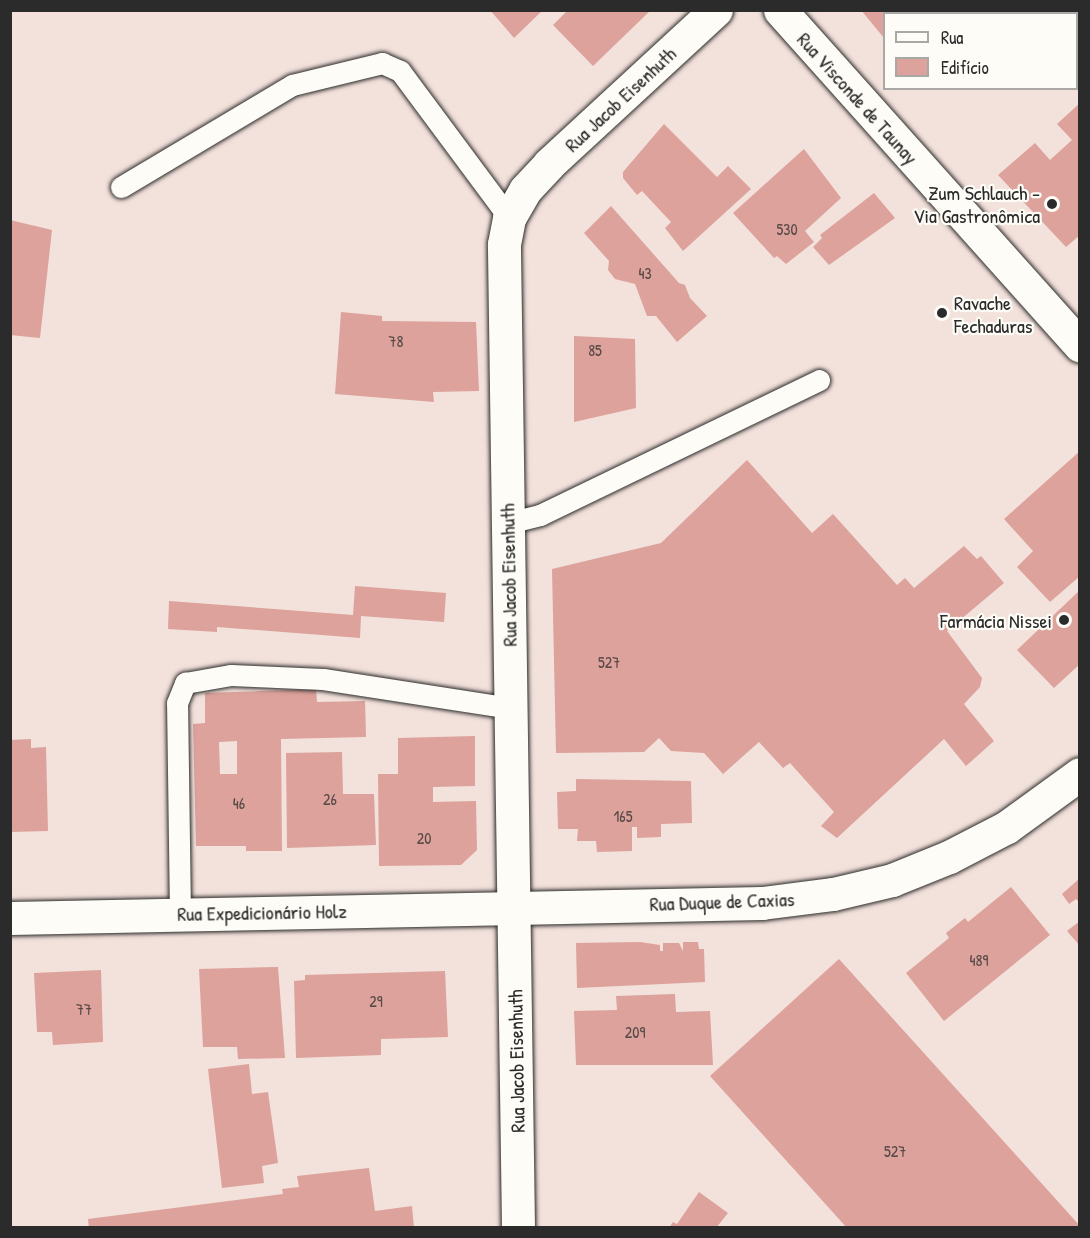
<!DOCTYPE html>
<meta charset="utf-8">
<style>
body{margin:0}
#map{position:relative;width:1090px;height:1238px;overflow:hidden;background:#f3e1db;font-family:"Patrick Hand",sans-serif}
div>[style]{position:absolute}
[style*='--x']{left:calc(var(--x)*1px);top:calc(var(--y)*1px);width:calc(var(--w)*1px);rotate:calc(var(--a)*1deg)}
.building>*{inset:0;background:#dca29b}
.roads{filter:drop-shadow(0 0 2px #2b2b2b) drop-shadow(0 0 2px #2b2b2b)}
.service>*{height:21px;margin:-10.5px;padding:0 10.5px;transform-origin:10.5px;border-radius:10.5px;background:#fdfcf7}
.minor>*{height:33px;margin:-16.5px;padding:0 16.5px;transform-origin:16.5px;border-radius:16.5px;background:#fdfcf7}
.secondary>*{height:33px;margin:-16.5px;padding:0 16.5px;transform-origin:16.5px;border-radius:16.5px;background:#fdfcf7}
.dots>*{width:16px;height:16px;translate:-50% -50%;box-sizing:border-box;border:3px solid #fdfcf7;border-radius:50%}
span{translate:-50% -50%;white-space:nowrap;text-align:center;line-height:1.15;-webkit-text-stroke:4.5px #fdfcf7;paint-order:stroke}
.number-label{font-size:16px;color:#574947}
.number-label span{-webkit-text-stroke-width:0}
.street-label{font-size:20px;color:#2b2b2b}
.poi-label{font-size:20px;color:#2b2b2b}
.right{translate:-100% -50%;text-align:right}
.left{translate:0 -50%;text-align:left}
.frame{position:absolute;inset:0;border:12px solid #2b2b2b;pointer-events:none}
.legend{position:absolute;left:883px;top:12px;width:195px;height:78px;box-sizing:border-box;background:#fdfcf7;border:2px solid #a9a8a5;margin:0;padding:8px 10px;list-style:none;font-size:18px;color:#2b2b2b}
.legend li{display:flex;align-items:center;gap:12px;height:30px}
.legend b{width:30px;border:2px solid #a9a8a5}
</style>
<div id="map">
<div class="building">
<i style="clip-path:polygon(490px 10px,543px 10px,514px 38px)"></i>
<i style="clip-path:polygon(568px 10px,651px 10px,593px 66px,553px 25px)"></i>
<i style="clip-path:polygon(861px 10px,941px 10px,884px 14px,884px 38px)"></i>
<i style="clip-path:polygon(1080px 103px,1080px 235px,1066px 247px,998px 175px,1035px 143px,1050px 160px,1072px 140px,1057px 124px)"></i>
<i style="clip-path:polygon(664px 124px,717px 177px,728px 166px,751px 189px,683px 251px,665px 228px,671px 222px,642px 191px,637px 195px,623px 178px,623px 172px)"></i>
<i style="clip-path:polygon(804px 149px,841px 198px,805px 231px,814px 242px,786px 264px,777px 256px,774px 258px,733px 213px)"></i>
<i style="clip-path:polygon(874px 193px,895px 218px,829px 265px,813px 247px,822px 238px,820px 235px)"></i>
<i style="clip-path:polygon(611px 206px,679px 283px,685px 285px,690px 298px,707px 316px,677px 342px,656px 316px,647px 316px,635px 284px,615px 279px,608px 270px,609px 261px,584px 233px)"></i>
<i style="clip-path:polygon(10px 220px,52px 230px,40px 338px,10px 335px)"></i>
<i style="clip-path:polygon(341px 312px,382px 316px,382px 321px,476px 322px,479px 391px,433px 392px,434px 402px,335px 394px)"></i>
<i style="clip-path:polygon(574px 336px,635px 339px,636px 408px,574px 422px)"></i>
<i style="clip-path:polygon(1080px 451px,1080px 576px,1050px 602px,1017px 567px,1033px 551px,1004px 519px)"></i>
<i style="clip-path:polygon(747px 460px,812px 533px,833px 514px,897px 585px,905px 578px,914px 588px,964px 546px,977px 559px,981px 556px,1004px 583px,947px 631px,982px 678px,980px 687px,964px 704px,994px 741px,966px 766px,944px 739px,837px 838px,821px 826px,834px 812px,790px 763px,783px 768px,759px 742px,723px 774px,704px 753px,671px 751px,659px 738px,644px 752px,556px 753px,552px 569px,661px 543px)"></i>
<i style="clip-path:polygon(355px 586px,446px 593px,444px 622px,361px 616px,360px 638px,217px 627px,217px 632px,168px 629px,169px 601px,353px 615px)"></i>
<i style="clip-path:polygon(1080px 590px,1080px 664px,1054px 688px,1017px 650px)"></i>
<i style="clip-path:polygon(evenodd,316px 689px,317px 702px,365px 701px,366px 737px,281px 739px,282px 851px,246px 851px,246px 846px,196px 846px,193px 724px,205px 723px,205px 693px,316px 689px,237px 741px,237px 774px,220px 774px,219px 742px,237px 741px)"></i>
<i style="clip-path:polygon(475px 736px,475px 786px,433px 787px,433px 802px,476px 801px,477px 850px,461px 865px,379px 866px,378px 774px,398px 774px,398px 738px)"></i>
<i style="clip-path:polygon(31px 739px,31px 748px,46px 747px,48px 831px,10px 832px,10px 740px)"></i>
<i style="clip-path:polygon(342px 752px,343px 794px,374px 794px,376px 845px,287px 848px,286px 753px)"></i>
<i style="clip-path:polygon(576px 779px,691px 781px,692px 823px,661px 824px,661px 837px,637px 838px,637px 827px,632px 827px,632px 851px,597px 852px,596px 841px,577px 841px,578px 829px,558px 829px,557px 792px,576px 791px)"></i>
<i style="clip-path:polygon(1080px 878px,1080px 903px,1076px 899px,1069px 904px,1062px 894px)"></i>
<i style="clip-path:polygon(1011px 887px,1050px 935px,944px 1021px,906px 973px,949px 938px,946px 933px,965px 918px,968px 922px)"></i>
<i style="clip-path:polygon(1080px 921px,1080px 946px,1067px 931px)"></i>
<i style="clip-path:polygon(640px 942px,660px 945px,660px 951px,663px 951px,663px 943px,679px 943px,683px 951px,683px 942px,698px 942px,699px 949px,704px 949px,705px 982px,577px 988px,576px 943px)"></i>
<i style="clip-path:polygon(839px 959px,1080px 1226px,1080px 1228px,847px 1228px,710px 1076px)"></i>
<i style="clip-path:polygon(278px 967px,285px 1058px,238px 1059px,237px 1047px,203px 1047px,199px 969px)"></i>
<i style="clip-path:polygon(101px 970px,103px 1042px,53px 1045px,52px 1032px,37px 1032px,34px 973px)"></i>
<i style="clip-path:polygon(445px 971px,448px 1037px,381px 1039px,381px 1055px,296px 1058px,294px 981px,305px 980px,305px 975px)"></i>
<i style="clip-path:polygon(675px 994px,676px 1012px,710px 1011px,713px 1065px,576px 1065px,574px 1011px,617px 1010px,616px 996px)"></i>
<i style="clip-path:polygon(249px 1064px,252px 1094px,268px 1092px,278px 1163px,262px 1166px,264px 1183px,222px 1188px,208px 1069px)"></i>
<i style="clip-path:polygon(369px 1168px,375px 1211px,412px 1206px,414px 1228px,89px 1228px,88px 1219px,283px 1194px,282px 1189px,299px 1187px,297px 1176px)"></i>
<i style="clip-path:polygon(699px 1192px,728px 1213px,716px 1228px,669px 1228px,673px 1222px,677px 1224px)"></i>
</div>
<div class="roads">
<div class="service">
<i style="--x:121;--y:187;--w:199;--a:-30.8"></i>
<i style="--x:292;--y:85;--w:93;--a:-13.7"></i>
<i style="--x:382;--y:63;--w:20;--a:24"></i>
<i style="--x:400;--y:71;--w:183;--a:53.4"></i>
<i style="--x:508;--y:523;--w:33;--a:-14"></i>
<i style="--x:540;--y:515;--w:310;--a:-25.8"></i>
<i style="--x:180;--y:914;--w:211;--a:-90.8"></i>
<i style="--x:177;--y:703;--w:22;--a:-68"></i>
<i style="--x:185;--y:683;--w:47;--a:-9.9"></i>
<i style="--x:231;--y:675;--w:92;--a:2.5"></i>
<i style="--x:323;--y:679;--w:189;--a:8.8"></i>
</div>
<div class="minor">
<i style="--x:518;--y:1228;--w:984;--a:-90.82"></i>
<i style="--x:504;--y:244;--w:26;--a:-79"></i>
<i style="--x:509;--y:218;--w:32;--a:-60"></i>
<i style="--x:525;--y:190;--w:35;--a:-47"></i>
<i style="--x:549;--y:164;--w:227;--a:-42.7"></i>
</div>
<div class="secondary">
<i style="--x:780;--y:10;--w:450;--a:48.2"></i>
<i style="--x:10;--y:918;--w:752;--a:-1.14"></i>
<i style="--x:762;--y:903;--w:72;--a:-7.2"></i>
<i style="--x:833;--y:894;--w:61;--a:-13.3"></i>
<i style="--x:892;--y:880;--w:61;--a:-22"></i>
<i style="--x:949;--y:857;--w:65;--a:-27.3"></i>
<i style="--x:1007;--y:827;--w:90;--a:-36"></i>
</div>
</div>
<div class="dots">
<i style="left:1052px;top:204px;background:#2b2b2b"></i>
<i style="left:942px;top:313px;background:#2b2b2b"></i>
<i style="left:1064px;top:620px;background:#2b2b2b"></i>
</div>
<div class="number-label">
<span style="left:787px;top:229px">530</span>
<span style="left:645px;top:273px">43</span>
<span style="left:396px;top:341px">78</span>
<span style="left:595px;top:350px">85</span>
<span style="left:609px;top:662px">527</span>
<span style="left:330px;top:799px">26</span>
<span style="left:239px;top:803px">46</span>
<span style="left:623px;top:816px">165</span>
<span style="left:424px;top:838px">20</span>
<span style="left:979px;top:960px">489</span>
<span style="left:376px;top:1001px">29</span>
<span style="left:84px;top:1009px">77</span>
<span style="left:635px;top:1032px">209</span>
<span style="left:895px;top:1151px">527</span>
</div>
<div class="street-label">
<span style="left:858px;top:98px;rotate:48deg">Rua Visconde de Taunay</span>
<span style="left:620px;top:99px;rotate:-43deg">Rua Jacob Eisenhuth</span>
<span style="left:508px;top:575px;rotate:-91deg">Rua Jacob Eisenhuth</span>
<span style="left:722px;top:901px;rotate:-2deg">Rua Duque de Caxias</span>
<span style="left:262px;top:912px;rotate:-1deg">Rua Expedicionário Holz</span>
<span style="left:516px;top:1061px;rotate:-91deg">Rua Jacob Eisenhuth</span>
</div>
<div class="poi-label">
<span class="right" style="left:1040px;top:204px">Zum Schlauch -<br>Via Gastronômica</span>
<span class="left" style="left:954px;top:314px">Ravache<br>Fechaduras</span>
<span class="right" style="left:1052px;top:620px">Farmácia Nissei</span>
</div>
<div class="frame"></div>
<ul class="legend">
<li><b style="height:8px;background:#fdfcf7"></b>Rua</li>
<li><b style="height:16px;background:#dca29b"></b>Edifício</li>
</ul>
</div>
